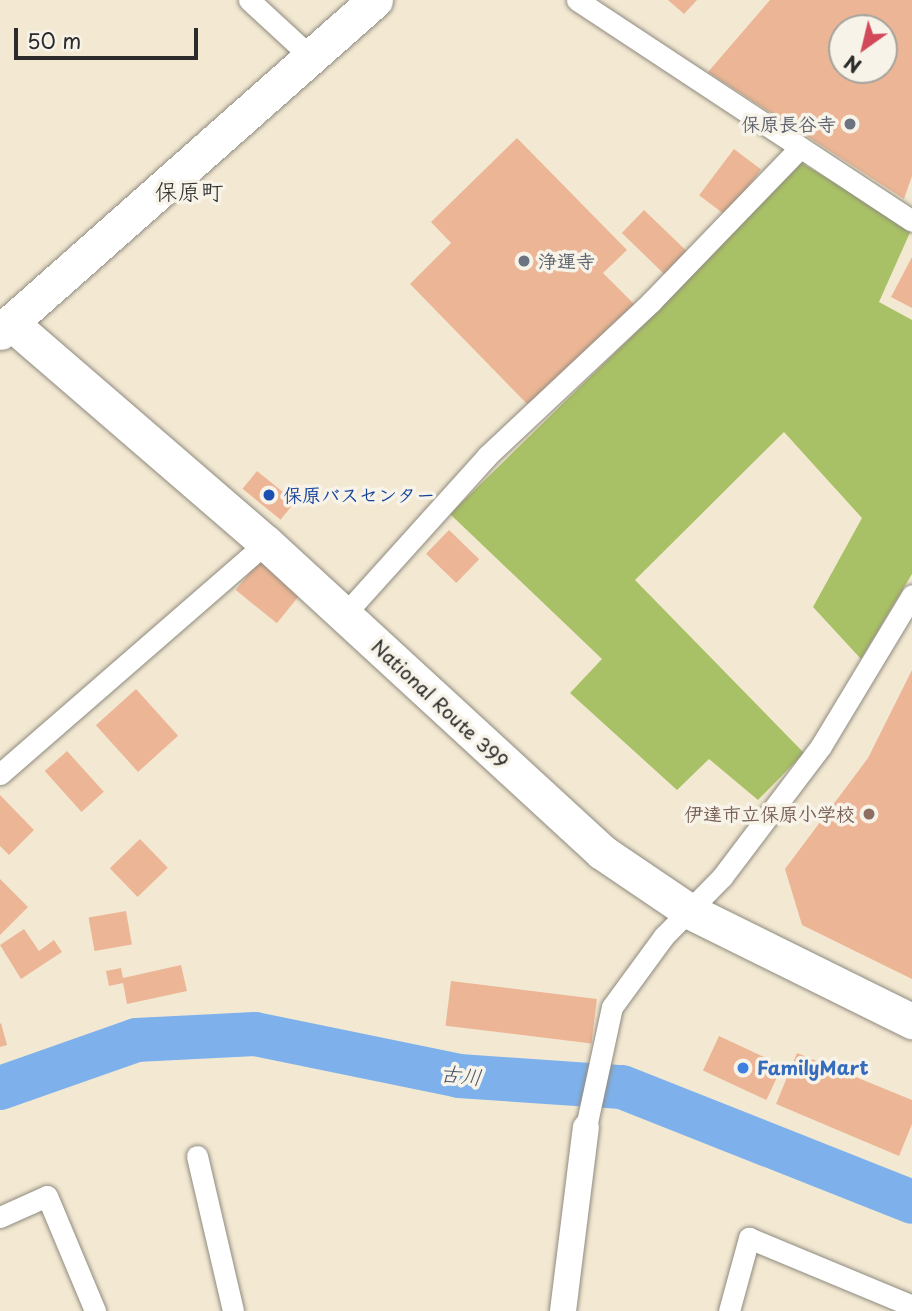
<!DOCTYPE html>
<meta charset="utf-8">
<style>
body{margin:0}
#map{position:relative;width:912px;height:1311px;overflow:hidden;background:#f3e9d3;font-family:"Playpen Sans","Klee One",sans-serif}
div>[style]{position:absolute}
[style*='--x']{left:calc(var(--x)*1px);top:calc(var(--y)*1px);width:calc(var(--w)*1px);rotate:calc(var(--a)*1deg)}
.green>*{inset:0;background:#a9c166}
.river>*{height:44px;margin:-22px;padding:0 22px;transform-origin:22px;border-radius:22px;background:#7eb1eb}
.building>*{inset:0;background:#ecb696;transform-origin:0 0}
.roads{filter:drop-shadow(0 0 2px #8f8a7f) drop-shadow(0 0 2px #8f8a7f)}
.minor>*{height:21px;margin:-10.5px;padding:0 10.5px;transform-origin:10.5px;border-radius:10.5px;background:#fff}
.tertiary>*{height:26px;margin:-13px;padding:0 13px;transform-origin:13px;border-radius:13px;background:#fff}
.trunk>*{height:35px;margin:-17.5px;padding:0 17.5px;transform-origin:17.5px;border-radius:17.5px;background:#fff}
.dots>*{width:19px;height:19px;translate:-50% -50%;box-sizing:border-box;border:4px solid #f7f3e8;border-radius:50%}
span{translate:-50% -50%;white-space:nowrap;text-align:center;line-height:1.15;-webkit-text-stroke:7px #f7f3e8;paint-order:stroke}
.worship-label{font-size:19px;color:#5b616d;font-weight:700}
.right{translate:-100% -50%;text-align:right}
.left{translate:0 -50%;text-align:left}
.transit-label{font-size:19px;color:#164399;font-weight:700}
.street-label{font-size:19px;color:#2b2b2b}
.education-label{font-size:19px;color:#785e54;font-weight:700}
.shop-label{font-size:19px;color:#366cbe;font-weight:700}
.water-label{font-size:21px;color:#445365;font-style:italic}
.quarter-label{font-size:23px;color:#2b2b2b}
.north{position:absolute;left:828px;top:14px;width:70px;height:70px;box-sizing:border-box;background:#f7f3e8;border:2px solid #a5a39c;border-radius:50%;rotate:214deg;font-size:19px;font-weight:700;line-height:28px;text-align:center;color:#2b2b2b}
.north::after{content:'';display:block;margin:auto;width:24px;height:32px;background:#d1495b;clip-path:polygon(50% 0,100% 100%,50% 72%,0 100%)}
.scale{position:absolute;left:14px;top:28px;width:184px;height:32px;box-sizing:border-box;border:4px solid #2b2b2b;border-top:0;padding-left:9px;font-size:21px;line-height:24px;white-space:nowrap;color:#2b2b2b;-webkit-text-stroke:5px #f7f3e8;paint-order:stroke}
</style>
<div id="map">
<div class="green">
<i style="clip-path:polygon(798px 161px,912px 228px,879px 302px,912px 320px,912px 574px,861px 659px,813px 607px,862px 518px,784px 432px,635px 580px,804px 753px,758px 800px,709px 759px,677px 790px,570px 693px,602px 659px,450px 514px,667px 302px)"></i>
</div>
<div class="river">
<i style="--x:0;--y:1088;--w:144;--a:-19.4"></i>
<i style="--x:136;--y:1040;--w:119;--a:-2.9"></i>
<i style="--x:255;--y:1034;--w:208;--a:11.6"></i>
<i style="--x:459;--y:1076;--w:163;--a:3.9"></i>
<i style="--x:622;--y:1087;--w:312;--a:21.6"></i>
</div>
<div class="building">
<i style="clip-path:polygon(668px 0,697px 0,684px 14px)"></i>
<i style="clip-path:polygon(evenodd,770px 0,912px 0,912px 176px,904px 199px,708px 72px,770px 0,842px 28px,884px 28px,884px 70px,842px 70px,842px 28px)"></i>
<i style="clip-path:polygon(517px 138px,627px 250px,603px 273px,635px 305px,530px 407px,410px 284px,451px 243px,431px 222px)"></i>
<i style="left:734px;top:149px;width:34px;height:58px;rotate:37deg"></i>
<i style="left:644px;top:210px;width:61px;height:32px;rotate:44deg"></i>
<i style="clip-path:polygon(912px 257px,912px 308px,891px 297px)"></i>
<i style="left:257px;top:471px;width:49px;height:23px;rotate:39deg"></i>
<i style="left:449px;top:530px;width:42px;height:33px;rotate:44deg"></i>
<i style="left:264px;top:555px;width:53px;height:45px;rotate:39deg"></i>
<i style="clip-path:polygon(912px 670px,912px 979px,802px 925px,785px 869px,868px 758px)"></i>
<i style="left:136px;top:689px;width:63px;height:54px;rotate:48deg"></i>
<i style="left:67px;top:751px;width:55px;height:30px;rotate:48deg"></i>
<i style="clip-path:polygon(0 795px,34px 830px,9px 855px,0 846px)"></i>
<i style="left:140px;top:839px;width:40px;height:42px;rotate:46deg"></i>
<i style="clip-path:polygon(0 879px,28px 907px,0 935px)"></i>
<i style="left:126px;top:911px;width:34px;height:38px;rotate:80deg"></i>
<i style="clip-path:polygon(24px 929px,39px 951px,54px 940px,62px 952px,21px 979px,0 945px)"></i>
<i style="clip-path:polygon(181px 965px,187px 991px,127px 1004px,123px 983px,109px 986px,106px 971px,121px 968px,123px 978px)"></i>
<i style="left:451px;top:981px;width:147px;height:45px;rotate:7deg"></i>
<i style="clip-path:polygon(1px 1023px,7px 1045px,0 1047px,0 1024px)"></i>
<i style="left:719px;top:1036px;width:70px;height:38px;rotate:25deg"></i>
<i style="clip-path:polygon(797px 1053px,912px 1100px,912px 1124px,899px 1156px,776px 1104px)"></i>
</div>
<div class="roads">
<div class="minor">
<i style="--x:249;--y:0;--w:84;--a:42.6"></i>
<i style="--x:577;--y:0;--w:401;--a:33.4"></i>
<i style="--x:344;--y:615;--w:214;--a:-48"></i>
<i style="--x:487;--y:456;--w:225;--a:-43.2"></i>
<i style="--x:651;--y:302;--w:210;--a:-46"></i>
<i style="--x:0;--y:774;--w:352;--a:-41"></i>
<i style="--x:586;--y:1127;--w:123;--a:-77.8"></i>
<i style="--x:612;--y:1007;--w:88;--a:-53.8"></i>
<i style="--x:664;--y:936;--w:83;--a:-45.5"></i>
<i style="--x:722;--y:877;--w:164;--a:-52.9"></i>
<i style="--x:821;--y:746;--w:176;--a:-58.9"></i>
<i style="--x:197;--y:1156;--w:159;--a:76.9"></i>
<i style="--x:0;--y:1217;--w:51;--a:-24.1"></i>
<i style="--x:47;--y:1196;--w:125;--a:67.3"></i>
<i style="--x:729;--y:1311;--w:76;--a:-74.7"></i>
<i style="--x:749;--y:1238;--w:177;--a:22.6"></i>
</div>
<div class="tertiary">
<i style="--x:563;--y:1311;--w:185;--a:-82.9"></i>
</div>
<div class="trunk">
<i style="--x:11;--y:323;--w:337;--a:40.8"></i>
<i style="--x:266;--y:543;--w:456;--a:42.6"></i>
<i style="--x:602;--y:852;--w:105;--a:34.1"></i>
<i style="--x:689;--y:911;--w:249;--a:26.3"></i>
<i style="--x:0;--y:332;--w:501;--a:-41.52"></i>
</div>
</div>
<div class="dots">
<i style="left:850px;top:124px;background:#6b7280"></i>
<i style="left:524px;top:261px;background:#6b7280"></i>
<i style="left:269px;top:495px;background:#1a4fb4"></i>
<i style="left:869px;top:814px;background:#8d6e63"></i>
<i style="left:743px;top:1068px;background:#3f7fe0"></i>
</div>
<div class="worship-label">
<span class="right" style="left:836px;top:124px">保原長谷寺</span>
<span class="left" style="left:538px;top:261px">浄運寺</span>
</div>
<div class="transit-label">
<span class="left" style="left:283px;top:495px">保原バスセンター</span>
</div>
<div class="street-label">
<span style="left:440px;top:704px;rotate:43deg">National Route 399</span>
</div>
<div class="education-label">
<span class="right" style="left:855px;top:814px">伊達市立保原小学校</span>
</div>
<div class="shop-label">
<span class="left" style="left:757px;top:1068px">FamilyMart</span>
</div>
<div class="water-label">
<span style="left:461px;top:1074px;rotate:7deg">古川</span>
</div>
<div class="quarter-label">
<span style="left:189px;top:191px">保原町</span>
</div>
<div class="north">N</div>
<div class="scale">50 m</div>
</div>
